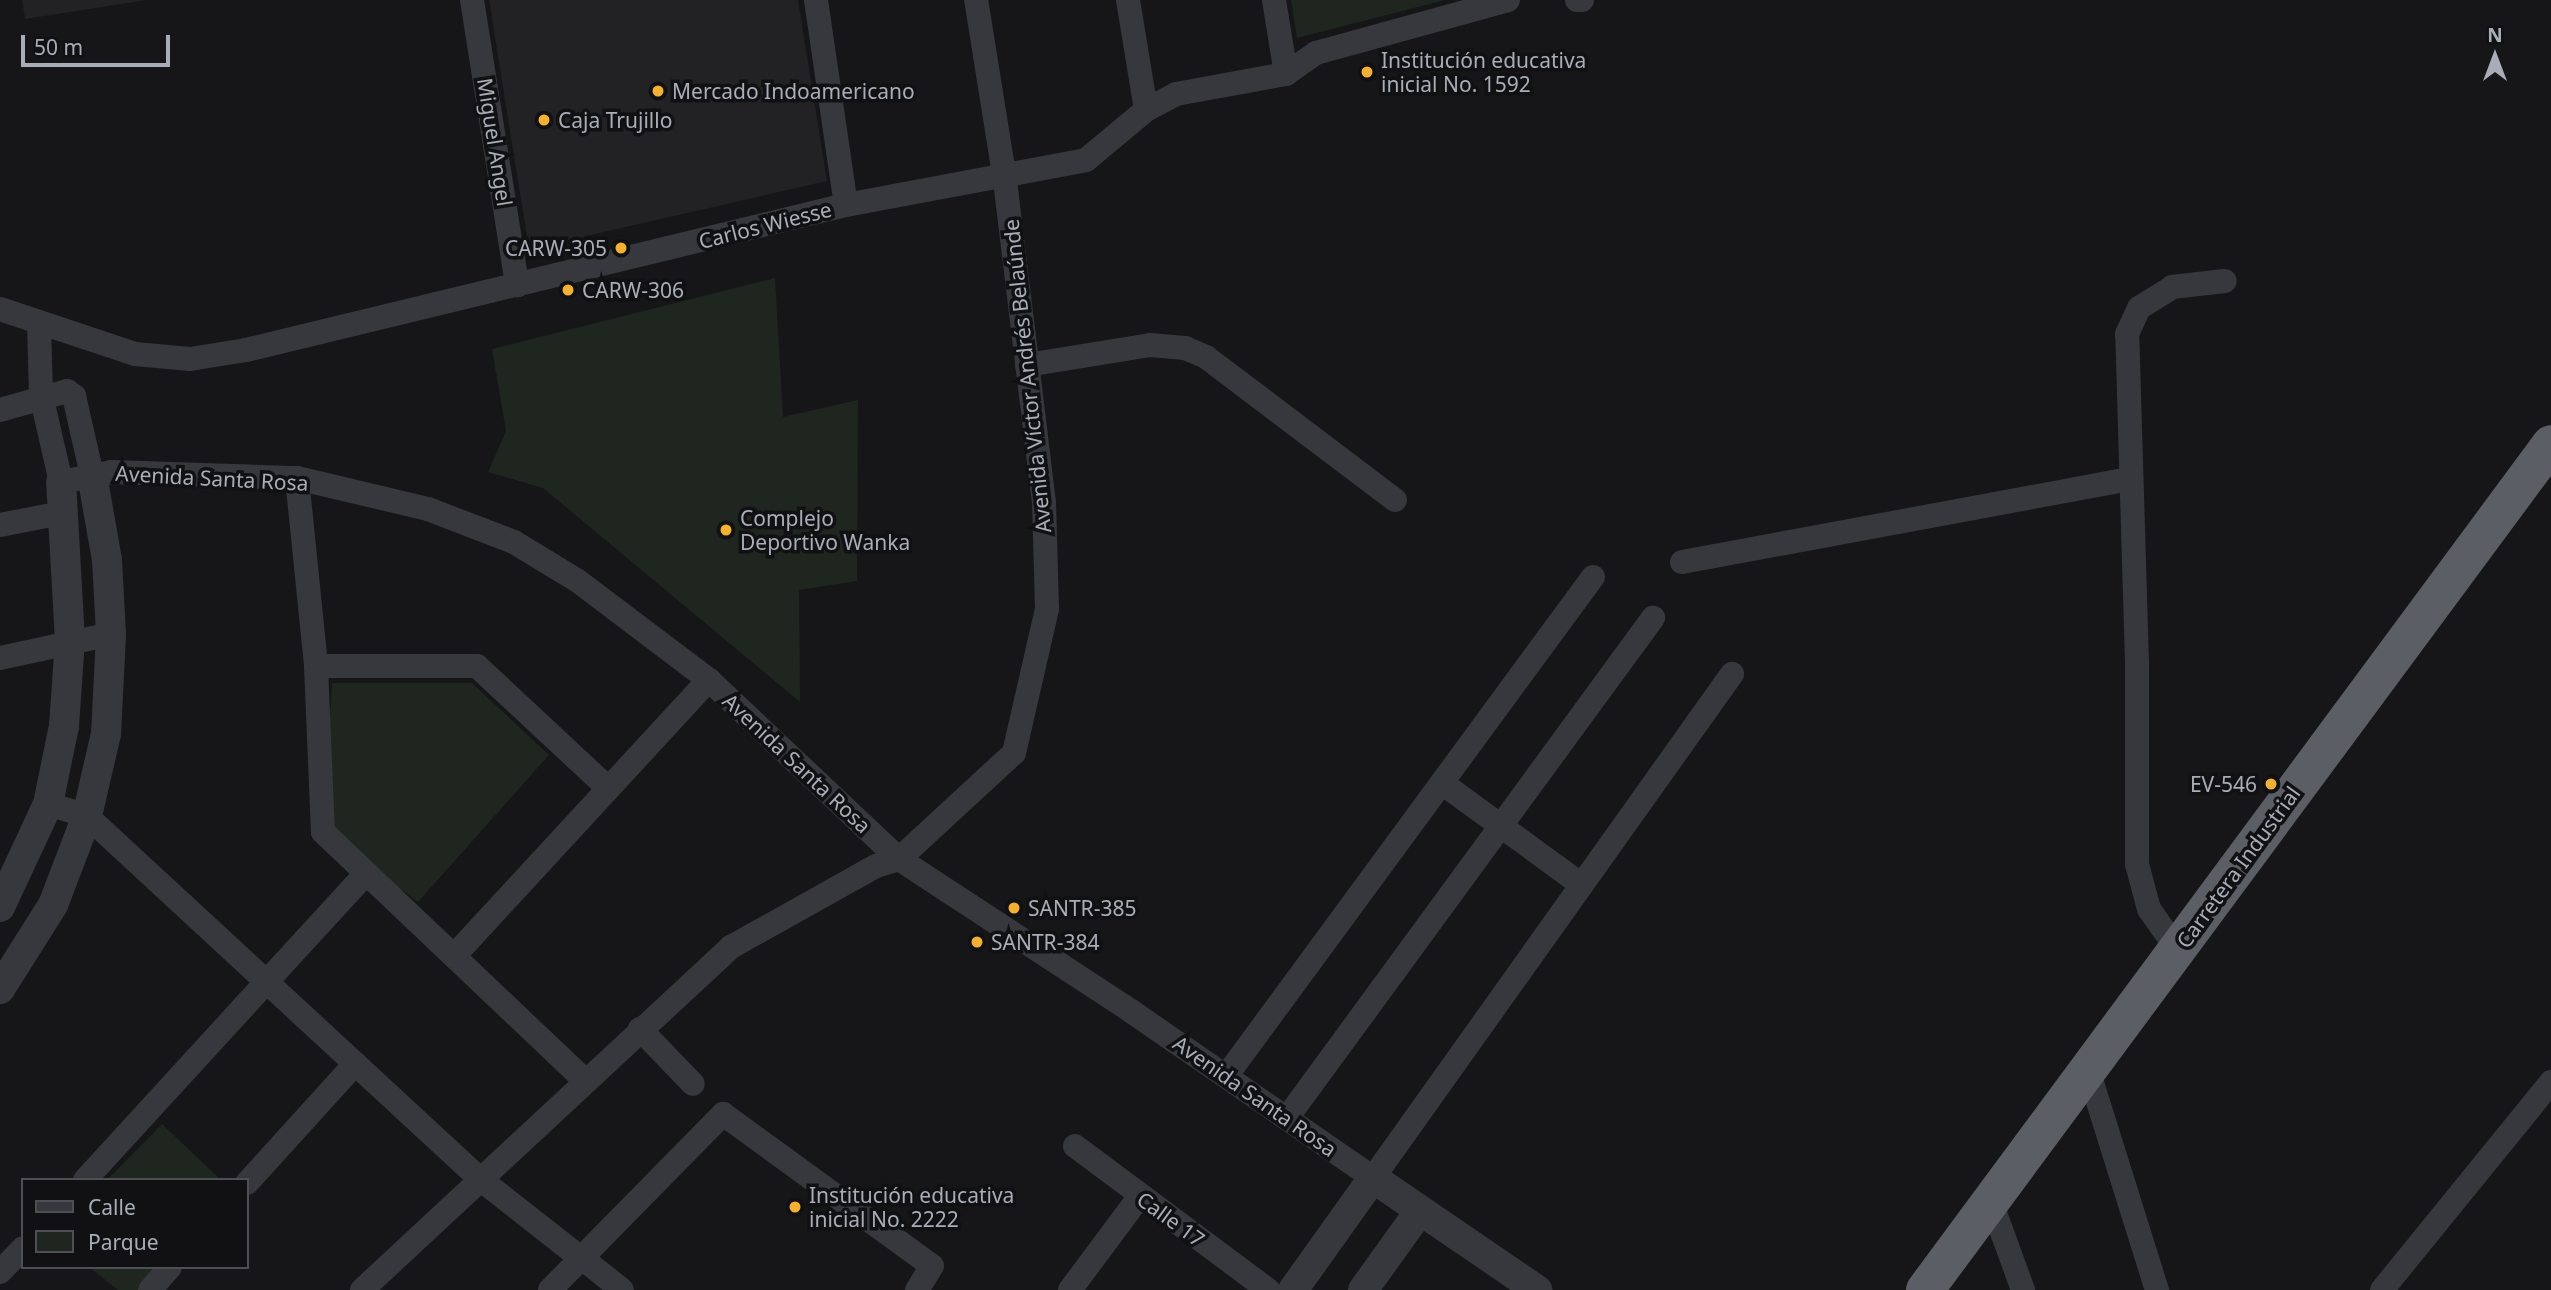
<!DOCTYPE html>
<meta charset="utf-8">
<style>
body{margin:0}
#map{position:relative;width:2551px;height:1290px;overflow:hidden;background:#161618;font-family:"Noto Sans",sans-serif}
div>[style]{position:absolute}
[style*='--x']{left:calc(var(--x)*1px);top:calc(var(--y)*1px);width:calc(var(--w)*1px);rotate:calc(var(--a)*1deg)}
.built>*{inset:0;background:#222225}
.green>*{inset:0;background:#1e261f}
.minor>*{height:24px;margin:-12px;padding:0 12px;transform-origin:12px;border-radius:12px;background:#37383d}
.tertiary>*{height:30px;margin:-15px;padding:0 15px;transform-origin:15px;border-radius:15px;background:#37383d}
.trunk>*{height:38px;margin:-19px;padding:0 19px;transform-origin:19px;border-radius:19px;background:#5b5e65}
.dots>*{width:19px;height:19px;translate:-50% -50%;box-sizing:border-box;border:4px solid #111113;border-radius:50%}
span{translate:-50% -50%;white-space:nowrap;text-align:center;line-height:1.15;-webkit-text-stroke:7px #111113;paint-order:stroke}
.poi-label{font-size:21px;color:#a8adb8}
.left{translate:0 -50%;text-align:left}
.right{translate:-100% -50%;text-align:right}
.street-label{font-size:21px;color:#a8adb8}
.legend{position:absolute;left:21px;top:1178px;width:228px;height:91px;box-sizing:border-box;background:#111113;border:2px solid #4d4f55;margin:0;padding:9px 12px;list-style:none;font-size:21px;color:#a8adb8}
.legend li{display:flex;align-items:center;gap:14px;height:35px}
.legend b{width:35px;border:2px solid #4d4f55}
.north{position:absolute;left:2460px;top:21px;width:70px;height:70px;-webkit-text-stroke:5px #111113;paint-order:stroke;rotate:0deg;font-size:19px;font-weight:700;line-height:28px;text-align:center;color:#a8adb8}
.north::after{content:'';display:block;margin:auto;width:24px;height:32px;background:#a8adb8;clip-path:polygon(50% 0,100% 100%,50% 72%,0 100%)}
.scale{position:absolute;left:21px;top:35px;width:149px;height:32px;box-sizing:border-box;border:4px solid #a8adb8;border-top:0;padding-left:9px;font-size:21px;line-height:24px;white-space:nowrap;color:#a8adb8;-webkit-text-stroke:5px #111113;paint-order:stroke}
</style>
<div id="map">
<div class="built">
<i style="clip-path:polygon(22px 0,147px 0,25px 19px)"></i>
<i style="clip-path:polygon(489px 0,798px 0,827px 181px,529px 249px)"></i>
</div>
<div class="green">
<i style="clip-path:polygon(1291px 0,1445px 0,1297px 38px)"></i>
<i style="clip-path:polygon(775px 278px,783px 417px,858px 400px,857px 581px,799px 590px,800px 702px,543px 488px,488px 472px,506px 431px,492px 349px)"></i>
<i style="clip-path:polygon(332px 683px,472px 683px,549px 755px,418px 902px,323px 832px)"></i>
<i style="clip-path:polygon(162px 1124px,221px 1180px,107px 1180px)"></i>
<i style="clip-path:polygon(89px 1267px,170px 1267px,150px 1290px,118px 1290px)"></i>
</div>
<div class="minor">
<i style="--x:472;--y:0;--w:289;--a:81"></i>
<i style="--x:816;--y:0;--w:207;--a:81.7"></i>
<i style="--x:1128;--y:0;--w:111;--a:80.7"></i>
<i style="--x:1274;--y:0;--w:75;--a:80.8"></i>
<i style="--x:1577;--y:0;--w:5;--a:0"></i>
<i style="--x:0;--y:309;--w:142;--a:18.4"></i>
<i style="--x:135;--y:354;--w:55;--a:5.2"></i>
<i style="--x:190;--y:359;--w:57;--a:-9.1"></i>
<i style="--x:246;--y:350;--w:617;--a:-13.59"></i>
<i style="--x:846;--y:205;--w:244;--a:-10.6"></i>
<i style="--x:1086;--y:160;--w:78;--a:-39.8"></i>
<i style="--x:1146;--y:110;--w:34;--a:-28"></i>
<i style="--x:1176;--y:94;--w:112;--a:-10.3"></i>
<i style="--x:1286;--y:74;--w:37;--a:-35"></i>
<i style="--x:1316;--y:53;--w:199;--a:-15.4"></i>
<i style="--x:39;--y:324;--w:71;--a:88.4"></i>
<i style="--x:41;--y:395;--w:89;--a:77.1"></i>
<i style="--x:61;--y:482;--w:52;--a:-11.1"></i>
<i style="--x:112;--y:472;--w:185;--a:1.9"></i>
<i style="--x:297;--y:478;--w:135;--a:13.3"></i>
<i style="--x:428;--y:509;--w:92;--a:21"></i>
<i style="--x:514;--y:542;--w:75;--a:31.4"></i>
<i style="--x:578;--y:581;--w:164;--a:37.1"></i>
<i style="--x:709;--y:680;--w:261;--a:43.3"></i>
<i style="--x:899;--y:859;--w:277;--a:33.2"></i>
<i style="--x:1131;--y:1011;--w:294;--a:34.6"></i>
<i style="--x:1373;--y:1178;--w:619;--a:-54.54"></i>
<i style="--x:1027;--y:365;--w:125;--a:-9.2"></i>
<i style="--x:1150;--y:345;--w:35;--a:5"></i>
<i style="--x:1185;--y:348;--w:23;--a:23"></i>
<i style="--x:1206;--y:357;--w:237;--a:37.1"></i>
<i style="--x:0;--y:410;--w:70;--a:-15.8"></i>
<i style="--x:67;--y:391;--w:9;--a:36"></i>
<i style="--x:74;--y:396;--w:81;--a:77.2"></i>
<i style="--x:297;--y:478;--w:189;--a:84.2"></i>
<i style="--x:316;--y:666;--w:166;--a:87.6"></i>
<i style="--x:323;--y:832;--w:360;--a:43.5"></i>
<i style="--x:0;--y:525;--w:63;--a:-11"></i>
<i style="--x:1682;--y:562;--w:456;--a:-10.5"></i>
<i style="--x:0;--y:658;--w:114;--a:-12.2"></i>
<i style="--x:316;--y:666;--w:161;--a:0"></i>
<i style="--x:477;--y:666;--w:179;--a:43"></i>
<i style="--x:1442;--y:783;--w:173;--a:36.1"></i>
<i style="--x:48;--y:804;--w:41;--a:17.1"></i>
<i style="--x:87;--y:816;--w:535;--a:42.73"></i>
<i style="--x:480;--y:1179;--w:130;--a:38.1"></i>
<i style="--x:2177;--y:949;--w:49;--a:-125"></i>
<i style="--x:2149;--y:909;--w:47;--a:-104.9"></i>
<i style="--x:2137;--y:864;--w:201;--a:-90"></i>
<i style="--x:2137;--y:663;--w:329;--a:-91.7"></i>
<i style="--x:2127;--y:334;--w:29;--a:-65"></i>
<i style="--x:2139;--y:308;--w:39;--a:-32"></i>
<i style="--x:2172;--y:287;--w:53;--a:-6.5"></i>
<i style="--x:454;--y:956;--w:376;--a:-47.3"></i>
<i style="--x:640;--y:1029;--w:76;--a:46.1"></i>
<i style="--x:2088;--y:1070;--w:231;--a:72.6"></i>
<i style="--x:1227;--y:1075;--w:618;--a:-53.69"></i>
<i style="--x:1287;--y:1118;--w:620;--a:-53.8"></i>
<i style="--x:1075;--y:1146;--w:241;--a:36.7"></i>
<i style="--x:85;--y:1180;--w:416;--a:-47.5"></i>
<i style="--x:247;--y:1183;--w:161;--a:-47.8"></i>
<i style="--x:1991;--y:1202;--w:94;--a:70"></i>
<i style="--x:582;--y:1258;--w:51;--a:38.7"></i>
<i style="--x:0;--y:1272;--w:33;--a:-46"></i>
<i style="--x:150;--y:1290;--w:30;--a:-49"></i>
<i style="--x:362;--y:1290;--w:504;--a:-42.91"></i>
<i style="--x:731;--y:947;--w:166;--a:-29.2"></i>
<i style="--x:876;--y:866;--w:24;--a:-17"></i>
<i style="--x:899;--y:859;--w:156;--a:-42.7"></i>
<i style="--x:1014;--y:753;--w:148;--a:-77.1"></i>
<i style="--x:1047;--y:609;--w:106;--a:-91.6"></i>
<i style="--x:1044;--y:503;--w:331;--a:-96.9"></i>
<i style="--x:1004;--y:174;--w:176;--a:-99.1"></i>
<i style="--x:550;--y:1290;--w:247;--a:-45.5"></i>
<i style="--x:723;--y:1114;--w:258;--a:36"></i>
<i style="--x:932;--y:1266;--w:28;--a:122"></i>
<i style="--x:1070;--y:1290;--w:117;--a:-53.3"></i>
<i style="--x:2382;--y:1290;--w:268;--a:-50.9"></i>
</div>
<div class="tertiary">
<i style="--x:0;--y:907;--w:114;--a:-65"></i>
<i style="--x:48;--y:804;--w:80;--a:-78.4"></i>
<i style="--x:64;--y:726;--w:85;--a:-86"></i>
<i style="--x:70;--y:641;--w:159;--a:-93.2"></i>
<i style="--x:0;--y:989;--w:99;--a:-57.8"></i>
<i style="--x:53;--y:905;--w:95;--a:-69.1"></i>
<i style="--x:87;--y:816;--w:84;--a:-77"></i>
<i style="--x:106;--y:734;--w:100;--a:-87.1"></i>
<i style="--x:111;--y:634;--w:74;--a:-93.1"></i>
<i style="--x:107;--y:560;--w:86;--a:-100"></i>
<i style="--x:1293;--y:1290;--w:138;--a:-54.5"></i>
<i style="--x:1373;--y:1178;--w:199;--a:34.3"></i>
<i style="--x:1363;--y:1290;--w:96;--a:-54.3"></i>
</div>
<div class="trunk">
<i style="--x:1925;--y:1290;--w:1052;--a:-53.5"></i>
</div>
<div class="dots">
<i style="left:1367px;top:72px;background:#f2b134"></i>
<i style="left:658px;top:91px;background:#f2b134"></i>
<i style="left:544px;top:120px;background:#f2b134"></i>
<i style="left:621px;top:248px;background:#f2b134"></i>
<i style="left:568px;top:290px;background:#f2b134"></i>
<i style="left:726px;top:530px;background:#f2b134"></i>
<i style="left:2271px;top:784px;background:#f2b134"></i>
<i style="left:1014px;top:908px;background:#f2b134"></i>
<i style="left:977px;top:942px;background:#f2b134"></i>
<i style="left:795px;top:1207px;background:#f2b134"></i>
</div>
<div class="poi-label">
<span class="left" style="left:1381px;top:72px">Institución educativa<br>inicial No. 1592</span>
<span class="left" style="left:672px;top:91px">Mercado Indoamericano</span>
<span class="left" style="left:558px;top:120px">Caja Trujillo</span>
<span class="right" style="left:607px;top:248px">CARW-305</span>
<span class="left" style="left:582px;top:290px">CARW-306</span>
<span class="left" style="left:740px;top:530px">Complejo<br>Deportivo Wanka</span>
<span class="right" style="left:2257px;top:784px">EV-546</span>
<span class="left" style="left:1028px;top:908px">SANTR-385</span>
<span class="left" style="left:991px;top:942px">SANTR-384</span>
<span class="left" style="left:809px;top:1207px">Institución educativa<br>inicial No. 2222</span>
</div>
<div class="street-label">
<span style="left:495px;top:142px;rotate:81deg">Miguel Angel</span>
<span style="left:765px;top:225px;rotate:-14deg">Carlos Wiesse</span>
<span style="left:1027px;top:376px;rotate:-96deg">Avenida Víctor Andrés Belaúnde</span>
<span style="left:212px;top:478px;rotate:3deg">Avenida Santa Rosa</span>
<span style="left:797px;top:763px;rotate:43deg">Avenida Santa Rosa</span>
<span style="left:2238px;top:867px;rotate:-54deg">Carretera Industrial</span>
<span style="left:1255px;top:1096px;rotate:35deg">Avenida Santa Rosa</span>
<span style="left:1171px;top:1219px;rotate:36deg">Calle 17</span>
</div>
<ul class="legend">
<li><b style="height:9px;background:#37383d"></b>Calle</li>
<li><b style="height:19px;background:#1e261f"></b>Parque</li>
</ul>
<div class="north">N</div>
<div class="scale">50 m</div>
</div>
